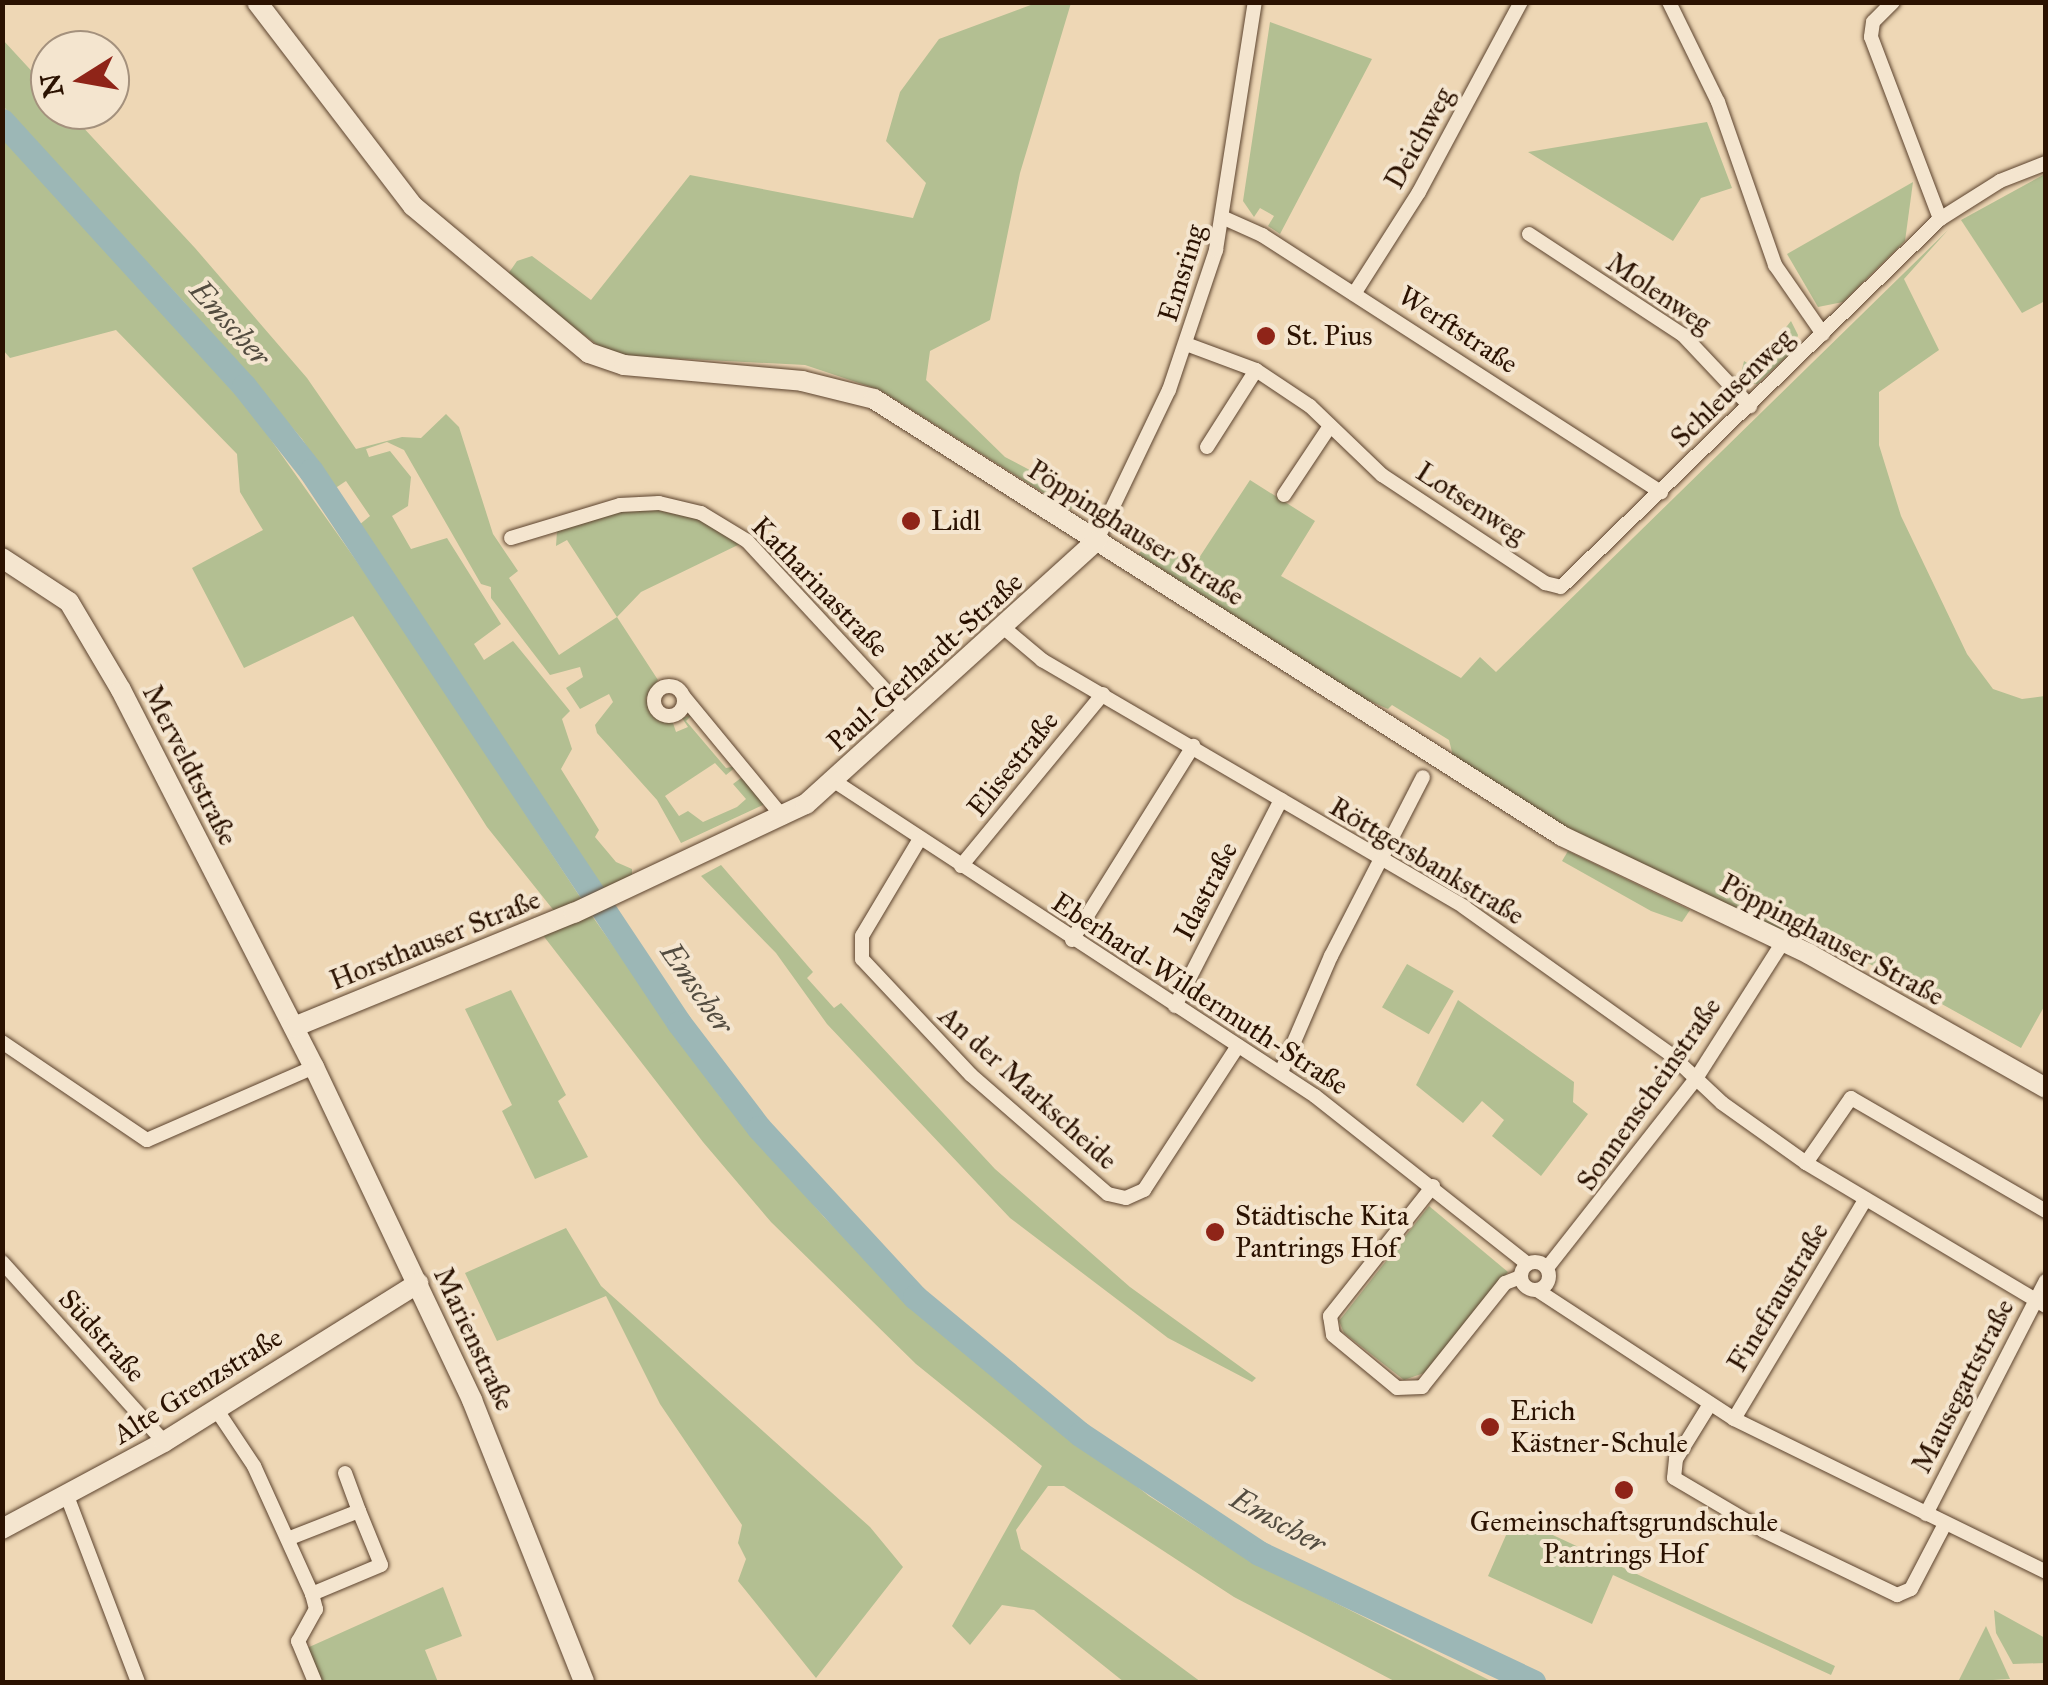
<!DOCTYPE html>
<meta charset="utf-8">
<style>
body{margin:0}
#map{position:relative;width:2048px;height:1685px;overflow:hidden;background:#eed7b5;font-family:"IM FELL Great Primer",serif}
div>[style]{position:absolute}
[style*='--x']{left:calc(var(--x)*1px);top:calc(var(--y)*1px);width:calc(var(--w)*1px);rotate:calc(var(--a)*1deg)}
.green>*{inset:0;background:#b3bf92;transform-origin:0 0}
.river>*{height:25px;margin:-12.5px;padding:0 12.5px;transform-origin:12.5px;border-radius:12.5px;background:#9cb7b6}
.roads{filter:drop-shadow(0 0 2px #5c432e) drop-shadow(0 0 2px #5c432e)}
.street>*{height:14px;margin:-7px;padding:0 7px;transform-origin:7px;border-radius:7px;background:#f4e5cf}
.street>.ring{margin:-7px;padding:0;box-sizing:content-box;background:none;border:14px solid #f4e5cf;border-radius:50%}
.secondary>*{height:20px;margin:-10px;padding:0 10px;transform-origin:10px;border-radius:10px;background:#f4e5cf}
.dots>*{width:28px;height:28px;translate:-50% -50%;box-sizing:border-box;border:5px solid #f4e5cf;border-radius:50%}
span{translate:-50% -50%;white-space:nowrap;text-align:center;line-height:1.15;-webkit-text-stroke:8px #f4e5cf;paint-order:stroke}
.street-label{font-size:28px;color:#2b1201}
.poi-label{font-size:28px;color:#2b1201}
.left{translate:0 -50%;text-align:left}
.water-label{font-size:30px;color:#534c40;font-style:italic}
.frame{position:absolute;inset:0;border:5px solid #2b1201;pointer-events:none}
.north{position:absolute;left:30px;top:30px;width:100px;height:100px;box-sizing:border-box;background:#f4e5cf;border:2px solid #a4917d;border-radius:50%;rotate:259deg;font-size:28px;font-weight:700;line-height:40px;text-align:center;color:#2b1201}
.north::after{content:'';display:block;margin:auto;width:35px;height:45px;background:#8f2418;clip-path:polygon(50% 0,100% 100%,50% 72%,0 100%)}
</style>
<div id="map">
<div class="green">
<i style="clip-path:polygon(1036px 3px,1071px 3px,1020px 173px,990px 320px,930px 351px,926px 380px,1005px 457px,1077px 495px,1071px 510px,880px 390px,805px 365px,611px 355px,506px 277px,517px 261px,532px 256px,591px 300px,690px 175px,913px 218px,926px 183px,886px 141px,900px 92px,939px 39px)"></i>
<i style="clip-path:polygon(1270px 22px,1372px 59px,1280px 234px,1268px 226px,1274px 216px,1260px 208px,1254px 217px,1243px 201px)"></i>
<i style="clip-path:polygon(3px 40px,50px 91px,50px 110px,67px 110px,195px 248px,307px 378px,356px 449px,402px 437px,421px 438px,446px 414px,459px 427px,493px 534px,518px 571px,509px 578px,559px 655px,617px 617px,567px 540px,556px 546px,557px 531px,613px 512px,657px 510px,701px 520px,742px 543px,641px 592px,617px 617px,658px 680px,646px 698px,652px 715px,673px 723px,676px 732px,688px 727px,682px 718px,693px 714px,686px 721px,726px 768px,737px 766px,726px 775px,715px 763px,665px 796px,679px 816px,688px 811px,703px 822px,737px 807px,746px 799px,733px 784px,745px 775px,765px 804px,681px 843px,657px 800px,597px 733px,595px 725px,613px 702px,609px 694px,580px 709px,566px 688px,583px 677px,580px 667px,550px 675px,491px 598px,491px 587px,481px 584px,404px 450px,387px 442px,366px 449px,369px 457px,390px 451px,411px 477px,408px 506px,392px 516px,411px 549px,447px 538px,501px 624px,474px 644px,484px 660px,513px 641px,570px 711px,562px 719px,572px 749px,561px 769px,599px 830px,595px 837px,616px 862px,632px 869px,632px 877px,601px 892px,359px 525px,370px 516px,346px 481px,334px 489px,302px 439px,183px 301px,3px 106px)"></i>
<i style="clip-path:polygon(1707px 122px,1732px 188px,1701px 198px,1673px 241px,1528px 152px)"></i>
<i style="clip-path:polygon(2px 134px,252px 413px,401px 624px,582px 900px,555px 912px,487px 827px,353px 616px,244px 668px,192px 568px,263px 530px,240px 492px,237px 454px,116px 330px,10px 358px,3px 350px)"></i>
<i style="clip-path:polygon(2045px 174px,2045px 301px,2022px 313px,1961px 220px)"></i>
<i style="clip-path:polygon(1913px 182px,1905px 241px,1843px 302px,1818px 307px,1787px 254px)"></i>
<i style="clip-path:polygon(1948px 230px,1904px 279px,1939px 350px,1879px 392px,1879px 445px,1901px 516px,1967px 654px,1993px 689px,2022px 699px,2045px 696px,2045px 1005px,2021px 1048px,1821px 937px,1809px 940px,1772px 927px,1581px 837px,1453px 756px,1449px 740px,1392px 705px,1388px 709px,1363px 698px,1138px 554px,1152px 542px,1195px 564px,1250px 480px,1315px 521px,1281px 576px,1461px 678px,1480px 657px,1496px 672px)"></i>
<i style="clip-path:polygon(1791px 321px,1798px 335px,1793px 351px,1757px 384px,1739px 382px,1744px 361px,1754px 367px)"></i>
<i style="clip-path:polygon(1568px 851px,1690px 910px,1682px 922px,1651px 911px,1562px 861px)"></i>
<i style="clip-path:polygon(721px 865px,813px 972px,807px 978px,834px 1008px,841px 1003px,995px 1169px,1130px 1287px,1256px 1378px,1252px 1382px,1168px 1338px,1010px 1218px,827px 1024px,776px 953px,701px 876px)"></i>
<i style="clip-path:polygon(590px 913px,721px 1098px,824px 1217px,930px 1321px,1149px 1496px,1244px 1557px,1493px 1682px,1396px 1682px,1234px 1597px,1064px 1486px,1048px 1486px,1016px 1530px,1021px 1549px,1201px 1682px,1124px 1682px,1034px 1610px,1002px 1605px,970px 1645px,952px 1626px,1042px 1466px,916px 1364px,771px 1222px,703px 1142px,542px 934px)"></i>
<i style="left:1407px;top:964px;width:54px;height:50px;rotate:30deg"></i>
<i style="clip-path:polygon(511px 990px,566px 1095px,558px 1101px,588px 1157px,535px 1179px,502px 1111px,512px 1105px,465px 1009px)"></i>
<i style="clip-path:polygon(1458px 1000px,1574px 1082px,1573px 1102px,1588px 1114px,1541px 1176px,1492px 1136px,1504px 1120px,1482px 1101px,1463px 1123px,1416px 1085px)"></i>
<i style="clip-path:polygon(1429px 1206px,1508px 1272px,1424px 1373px,1404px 1380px,1344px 1333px,1339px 1321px)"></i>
<i style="clip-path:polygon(566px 1228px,601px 1286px,870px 1527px,903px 1567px,816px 1678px,738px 1581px,746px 1559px,738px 1543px,742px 1525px,660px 1404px,606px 1296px,497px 1341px,465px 1273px)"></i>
<i style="clip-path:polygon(1514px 1517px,1835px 1666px,1831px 1675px,1613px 1575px,1592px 1624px,1488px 1576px)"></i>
<i style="clip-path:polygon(443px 1587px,462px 1636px,425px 1650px,438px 1682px,321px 1682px,307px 1648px)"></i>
<i style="clip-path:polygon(1994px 1610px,2045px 1638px,2045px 1663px,2013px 1664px,1996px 1633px)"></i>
<i style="clip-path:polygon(1986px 1626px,2010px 1679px,1958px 1682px)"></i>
</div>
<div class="river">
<i style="--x:2;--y:121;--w:359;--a:47.6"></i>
<i style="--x:244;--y:386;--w:108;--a:51.8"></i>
<i style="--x:311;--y:471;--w:663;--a:56.31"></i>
<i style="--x:679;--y:1023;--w:132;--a:52.7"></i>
<i style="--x:759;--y:1128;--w:230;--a:47.3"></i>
<i style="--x:915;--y:1297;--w:214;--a:39.7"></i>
<i style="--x:1080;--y:1434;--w:215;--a:33.6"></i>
<i style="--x:1259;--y:1553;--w:303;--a:25.2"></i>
</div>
<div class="roads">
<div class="street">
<i style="--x:1669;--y:2;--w:111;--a:63.9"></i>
<i style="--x:1718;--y:102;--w:173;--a:70.7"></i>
<i style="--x:1775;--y:265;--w:84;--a:55.2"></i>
<i style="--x:1893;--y:2;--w:28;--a:135"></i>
<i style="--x:1873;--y:22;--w:15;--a:98"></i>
<i style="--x:1871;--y:37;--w:195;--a:69.2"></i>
<i style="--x:1224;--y:218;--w:42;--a:24.1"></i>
<i style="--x:1262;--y:235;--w:475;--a:32.8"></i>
<i style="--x:1529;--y:234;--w:184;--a:33.3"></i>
<i style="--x:1683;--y:335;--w:98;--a:46.7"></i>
<i style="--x:1354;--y:294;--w:121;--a:-57.5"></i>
<i style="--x:1419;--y:192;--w:216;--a:-61.8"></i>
<i style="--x:1186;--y:344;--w:75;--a:20.4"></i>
<i style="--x:1256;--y:370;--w:65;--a:33.7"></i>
<i style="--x:1310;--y:406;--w:100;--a:43.8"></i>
<i style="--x:1382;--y:475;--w:196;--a:33.5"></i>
<i style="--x:1545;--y:583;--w:16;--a:14"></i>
<i style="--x:1561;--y:587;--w:528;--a:-44.16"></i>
<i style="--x:1940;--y:219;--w:71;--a:-32.3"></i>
<i style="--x:2000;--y:181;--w:49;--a:-21.4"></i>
<i style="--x:1207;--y:447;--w:91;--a:-57.5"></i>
<i style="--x:1284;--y:495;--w:83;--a:-56.3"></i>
<i style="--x:511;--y:538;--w:114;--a:-16.8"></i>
<i style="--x:620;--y:505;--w:39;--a:-3"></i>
<i style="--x:659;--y:503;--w:43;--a:13.4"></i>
<i style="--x:701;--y:513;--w:54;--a:31.3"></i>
<i style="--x:747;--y:541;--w:237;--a:47.2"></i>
<i style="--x:1097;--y:540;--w:166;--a:-64.4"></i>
<i style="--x:1169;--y:390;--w:148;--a:-71.4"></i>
<i style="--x:1216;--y:250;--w:251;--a:-81.1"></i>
<i style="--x:1004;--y:628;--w:50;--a:40.1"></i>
<i style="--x:1042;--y:660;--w:489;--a:30.3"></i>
<i style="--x:1464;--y:907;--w:253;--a:35.5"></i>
<i style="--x:1670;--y:1054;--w:71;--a:43.3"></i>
<i style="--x:1722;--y:1103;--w:103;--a:35.5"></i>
<i style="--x:1806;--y:1163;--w:279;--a:30.8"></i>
<i class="ring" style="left:654px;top:686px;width:16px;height:16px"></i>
<i style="--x:684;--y:697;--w:156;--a:50.5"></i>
<i style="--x:834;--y:781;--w:575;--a:33.22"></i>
<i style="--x:1315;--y:1096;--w:271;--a:38.3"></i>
<i style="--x:918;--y:842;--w:109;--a:120.8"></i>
<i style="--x:862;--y:936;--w:23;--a:90"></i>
<i style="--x:862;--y:959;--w:159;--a:46.8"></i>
<i style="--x:971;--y:1075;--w:181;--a:41"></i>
<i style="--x:1108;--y:1194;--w:18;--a:13"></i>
<i style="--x:1126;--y:1198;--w:20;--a:-24"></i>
<i style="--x:1144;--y:1190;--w:172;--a:-56.9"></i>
<i style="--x:961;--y:866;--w:223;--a:-50.5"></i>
<i style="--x:1072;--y:940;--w:229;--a:-58"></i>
<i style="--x:1175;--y:1006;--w:232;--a:-62.8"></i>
<i style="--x:2;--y:1042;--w:175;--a:34.1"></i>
<i style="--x:147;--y:1140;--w:182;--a:-23.6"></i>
<i style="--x:1281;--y:1072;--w:126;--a:-66.7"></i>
<i style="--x:1331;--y:956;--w:201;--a:-62.8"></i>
<i style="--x:1806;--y:1163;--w:79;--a:-55.3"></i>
<i style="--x:1851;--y:1098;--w:225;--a:30.1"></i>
<i style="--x:1433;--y:1186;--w:166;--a:128.4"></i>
<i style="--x:1330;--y:1316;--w:19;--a:81"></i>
<i style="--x:1333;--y:1335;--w:83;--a:39.6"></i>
<i style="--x:1397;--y:1388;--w:25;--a:-2"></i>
<i style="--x:1422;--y:1387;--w:133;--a:-51.4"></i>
<i style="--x:1505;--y:1283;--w:17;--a:-21"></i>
<i style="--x:2;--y:1262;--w:242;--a:48"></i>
<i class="ring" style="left:1521px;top:1262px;width:14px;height:14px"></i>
<i style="--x:1547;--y:1268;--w:239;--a:-51.8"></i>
<i style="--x:1695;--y:1080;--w:164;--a:-57.5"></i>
<i style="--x:1537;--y:1290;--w:235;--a:33.2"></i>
<i style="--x:1734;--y:1419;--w:347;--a:26.1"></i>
<i style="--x:1710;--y:1404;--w:65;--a:121.7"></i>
<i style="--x:1676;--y:1459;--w:19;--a:96"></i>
<i style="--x:1674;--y:1478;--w:104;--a:30.5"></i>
<i style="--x:1764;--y:1531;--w:148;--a:25.7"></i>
<i style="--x:1897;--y:1595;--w:15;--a:-23"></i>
<i style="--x:1911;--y:1589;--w:73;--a:-62.4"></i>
<i style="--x:216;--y:1409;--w:69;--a:56.3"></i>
<i style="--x:254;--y:1466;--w:141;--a:65.6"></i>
<i style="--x:312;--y:1594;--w:16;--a:75"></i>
<i style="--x:316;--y:1609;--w:37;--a:119"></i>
<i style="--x:298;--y:1641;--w:44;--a:67.5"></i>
<i style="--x:1734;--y:1419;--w:255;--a:-59.1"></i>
<i style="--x:345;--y:1473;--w:40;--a:69.8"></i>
<i style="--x:67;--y:1496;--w:199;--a:69.1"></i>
<i style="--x:1926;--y:1514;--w:262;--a:-62.8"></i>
<i style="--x:290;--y:1538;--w:74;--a:-21.4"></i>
<i style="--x:359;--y:1511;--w:58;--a:67.8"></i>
<i style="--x:381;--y:1565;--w:75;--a:157.2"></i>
</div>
<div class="secondary">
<i style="--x:257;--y:2;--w:257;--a:52.6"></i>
<i style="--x:413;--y:206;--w:229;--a:39.9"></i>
<i style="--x:589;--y:353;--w:37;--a:19"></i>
<i style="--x:624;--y:365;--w:179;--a:5.1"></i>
<i style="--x:802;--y:381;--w:74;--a:14"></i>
<i style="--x:874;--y:399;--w:815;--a:32.42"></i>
<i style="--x:1562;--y:836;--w:274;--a:25.5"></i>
<i style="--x:1809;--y:954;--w:272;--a:29.5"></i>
<i style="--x:2;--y:558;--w:80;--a:33.3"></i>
<i style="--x:69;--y:602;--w:102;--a:59.4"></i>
<i style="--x:121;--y:690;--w:424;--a:62.9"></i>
<i style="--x:314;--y:1067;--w:369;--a:64.6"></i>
<i style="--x:472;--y:1400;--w:303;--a:68.3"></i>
<i style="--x:294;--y:1027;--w:302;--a:-22.2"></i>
<i style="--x:574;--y:913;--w:256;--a:-25.2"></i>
<i style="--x:806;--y:804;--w:393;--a:-42.2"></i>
<i style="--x:2;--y:1529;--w:184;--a:-28.2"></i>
<i style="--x:164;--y:1442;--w:300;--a:-32"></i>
</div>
</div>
<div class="dots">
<i style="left:1266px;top:336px;background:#8f2418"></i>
<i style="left:911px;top:521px;background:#8f2418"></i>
<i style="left:1215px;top:1232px;background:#8f2418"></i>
<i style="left:1490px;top:1427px;background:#8f2418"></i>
<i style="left:1624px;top:1490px;background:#8f2418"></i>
</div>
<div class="street-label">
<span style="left:1419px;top:138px;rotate:-61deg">Deichweg</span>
<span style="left:1182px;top:273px;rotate:-73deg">Emsring</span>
<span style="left:1659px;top:293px;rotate:34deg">Molenweg</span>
<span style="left:1458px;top:330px;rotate:33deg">Werftstraße</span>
<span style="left:1732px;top:388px;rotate:-44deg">Schleusenweg</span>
<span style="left:1471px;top:503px;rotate:33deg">Lotsenweg</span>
<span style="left:1136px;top:533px;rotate:32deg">Pöppinghauser Straße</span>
<span style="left:820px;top:587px;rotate:46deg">Katharinastraße</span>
<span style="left:925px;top:662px;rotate:-42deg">Paul-Gerhardt-Straße</span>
<span style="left:1013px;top:764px;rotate:-51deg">Elisestraße</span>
<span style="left:190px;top:765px;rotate:63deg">Merveldtstraße</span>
<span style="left:1427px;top:861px;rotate:31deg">Röttgersbankstraße</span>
<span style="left:1206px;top:891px;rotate:-63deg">Idastraße</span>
<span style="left:435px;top:940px;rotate:-22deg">Horsthauser Straße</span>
<span style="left:1832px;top:940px;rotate:28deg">Pöppinghauser Straße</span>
<span style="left:1200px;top:994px;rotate:33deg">Eberhard-Wildermuth-Straße</span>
<span style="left:1028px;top:1088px;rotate:42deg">An der Markscheide</span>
<span style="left:1649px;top:1094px;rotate:-55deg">Sonnenscheinstraße</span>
<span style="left:1778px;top:1297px;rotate:-59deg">Finefraustraße</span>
<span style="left:102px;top:1336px;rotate:48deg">Südstraße</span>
<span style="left:474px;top:1339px;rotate:65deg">Marienstraße</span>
<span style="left:198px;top:1386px;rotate:-32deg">Alte Grenzstraße</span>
<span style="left:1963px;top:1386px;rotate:-63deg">Mausegattstraße</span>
</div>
<div class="poi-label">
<span class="left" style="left:1286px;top:336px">St. Pius</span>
<span class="left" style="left:931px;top:521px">Lidl</span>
<span class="left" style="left:1235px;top:1232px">Städtische Kita<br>Pantrings Hof</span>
<span class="left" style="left:1510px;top:1427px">Erich<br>Kästner-Schule</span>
<span style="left:1624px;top:1538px">Gemeinschaftsgrundschule<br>Pantrings Hof</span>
</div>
<div class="water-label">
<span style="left:230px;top:323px;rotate:48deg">Emscher</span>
<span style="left:697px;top:988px;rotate:55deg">Emscher</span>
<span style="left:1278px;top:1521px;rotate:29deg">Emscher</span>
</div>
<div class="frame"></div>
<div class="north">N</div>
</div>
